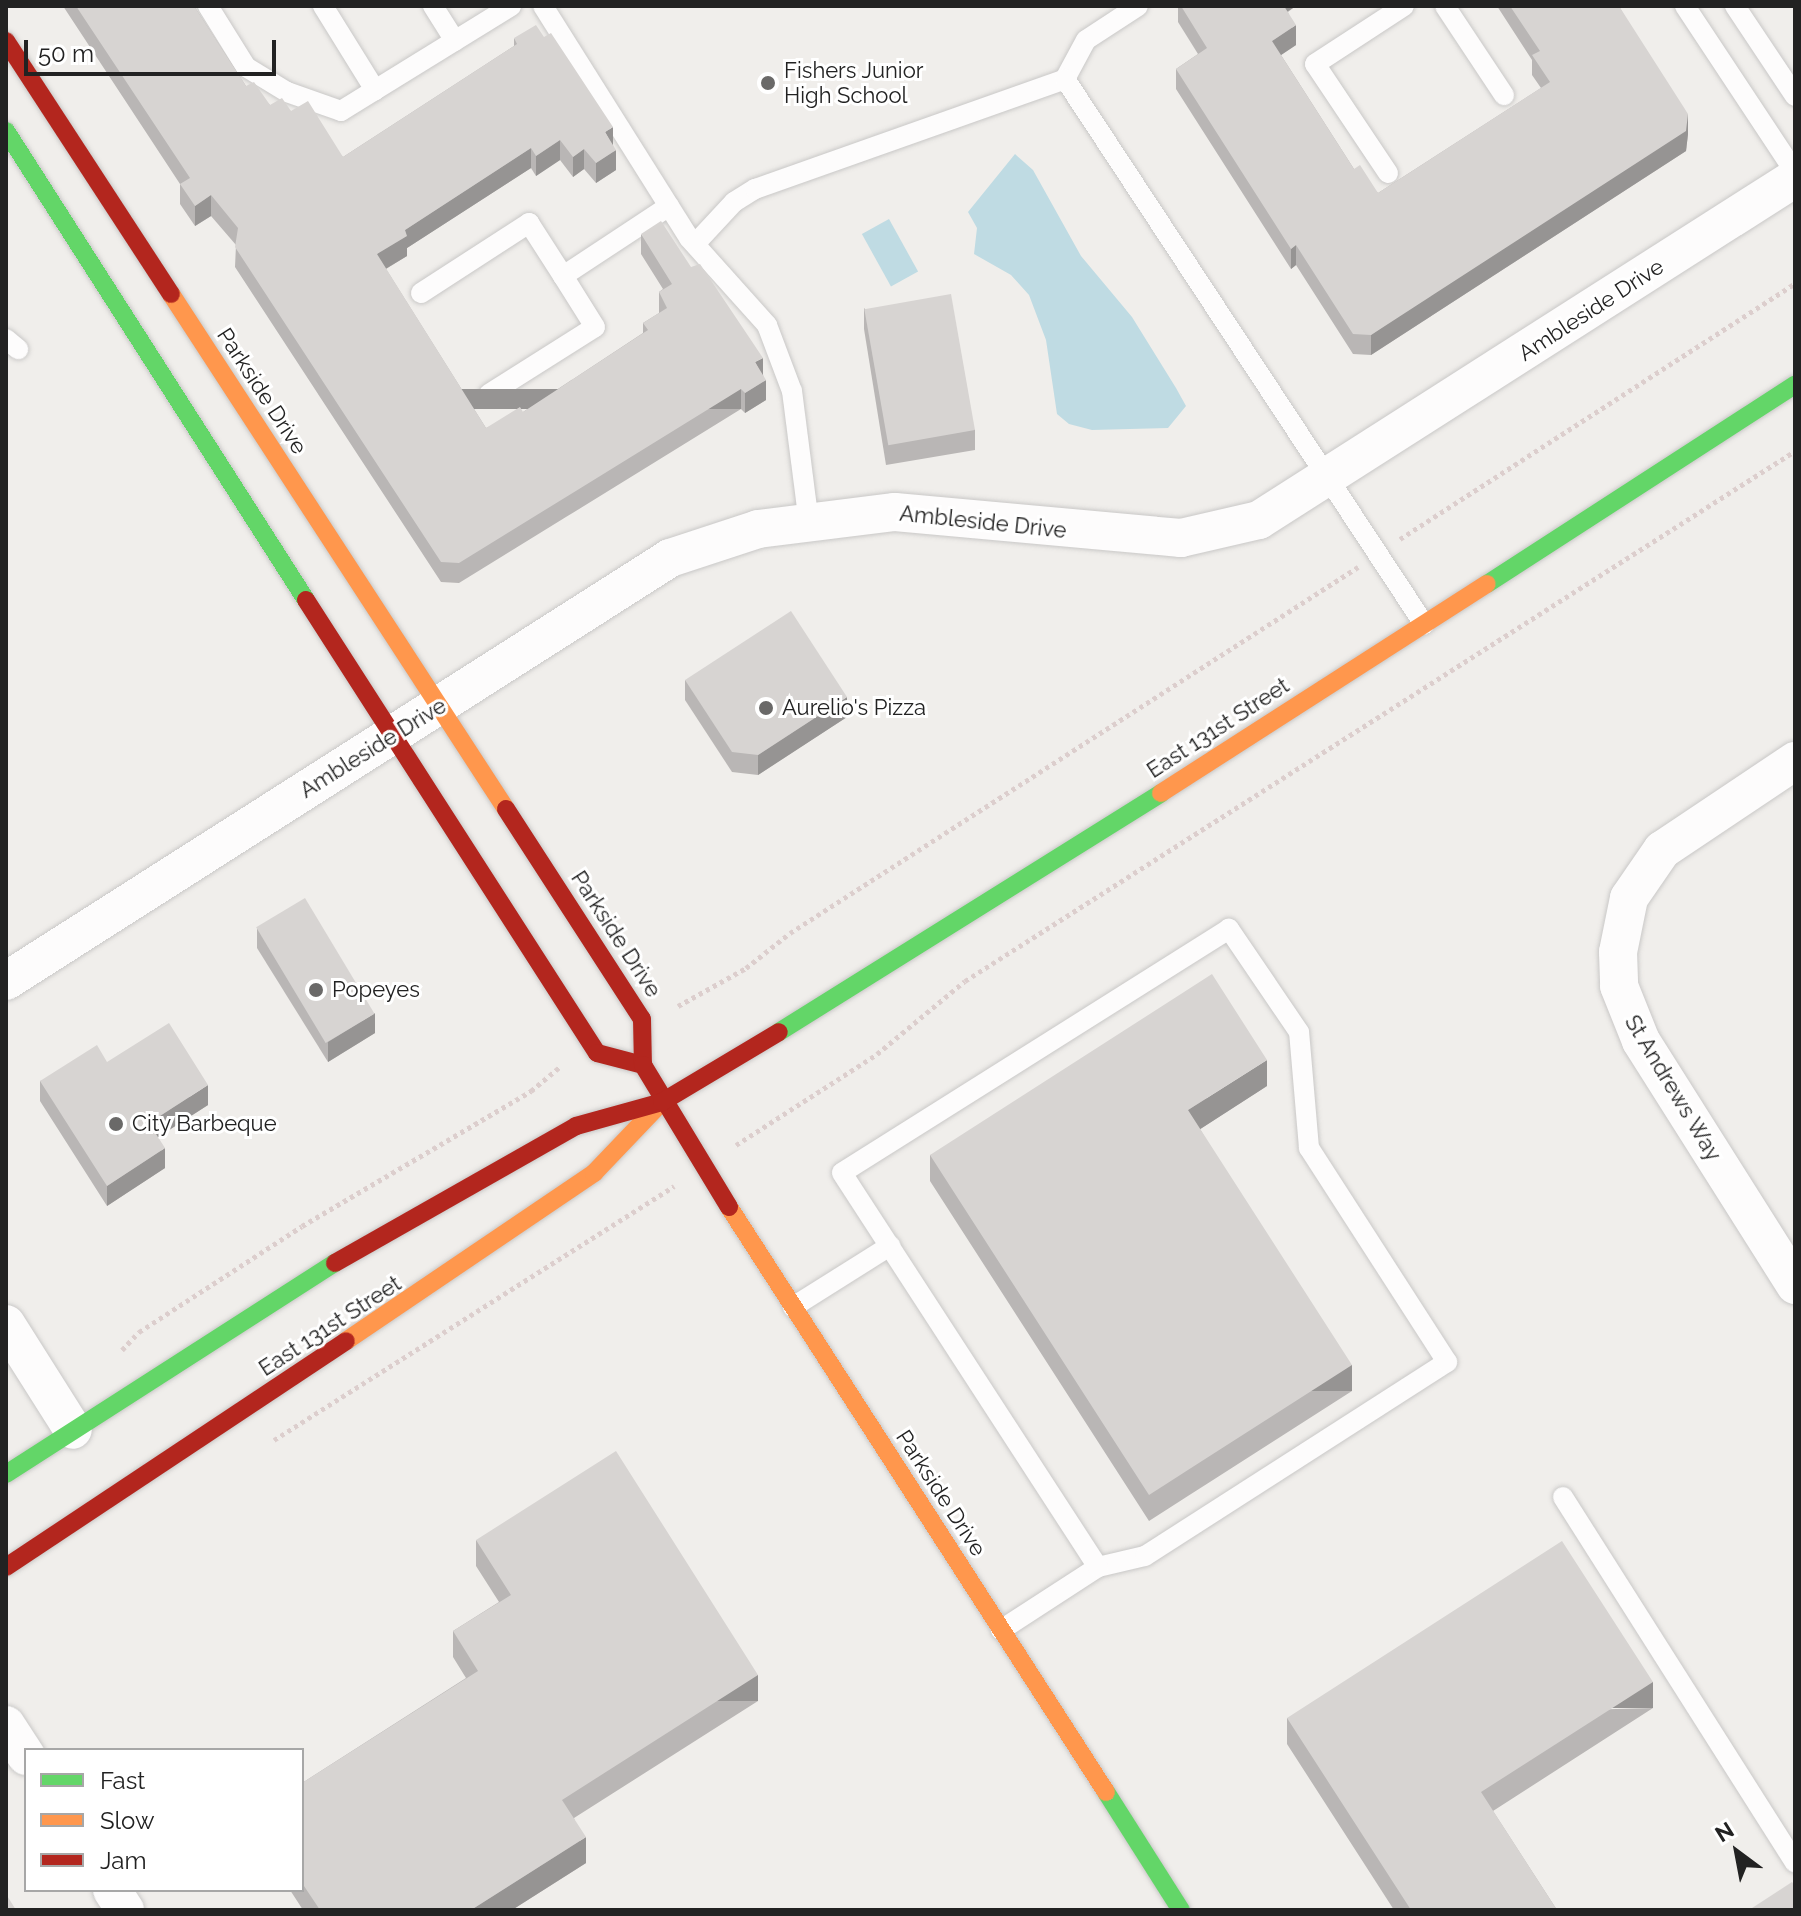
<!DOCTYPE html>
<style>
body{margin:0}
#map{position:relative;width:1801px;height:1916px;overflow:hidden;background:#f0eeeb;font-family:Raleway,sans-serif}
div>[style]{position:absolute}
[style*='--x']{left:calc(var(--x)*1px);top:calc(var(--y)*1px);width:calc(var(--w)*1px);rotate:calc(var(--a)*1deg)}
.water>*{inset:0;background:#bfdbe3;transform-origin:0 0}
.path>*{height:5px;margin-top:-2.5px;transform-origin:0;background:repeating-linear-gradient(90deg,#dccecd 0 4px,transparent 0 8px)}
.roads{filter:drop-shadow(0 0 2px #c9c8c7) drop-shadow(0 0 2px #c9c8c7)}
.lane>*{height:20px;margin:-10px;padding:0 10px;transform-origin:10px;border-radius:10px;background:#fdfcfc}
.street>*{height:38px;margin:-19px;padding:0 19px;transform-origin:19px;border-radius:19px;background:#fdfcfc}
.fast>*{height:18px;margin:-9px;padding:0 9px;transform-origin:9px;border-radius:9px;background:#63d668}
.slow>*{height:18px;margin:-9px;padding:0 9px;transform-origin:9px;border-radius:9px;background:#ff974d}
.jam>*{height:18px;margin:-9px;padding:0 9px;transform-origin:9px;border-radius:9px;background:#b3261e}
.wall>*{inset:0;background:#b9b6b5}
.shaded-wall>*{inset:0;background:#969493;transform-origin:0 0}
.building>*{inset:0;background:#d7d4d2;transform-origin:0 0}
.dots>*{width:22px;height:22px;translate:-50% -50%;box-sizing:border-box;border:4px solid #fff;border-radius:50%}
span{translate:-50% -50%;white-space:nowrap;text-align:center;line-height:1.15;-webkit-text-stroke:6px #fff;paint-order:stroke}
.poi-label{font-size:22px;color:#222}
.left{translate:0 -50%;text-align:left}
.street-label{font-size:22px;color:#222}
.frame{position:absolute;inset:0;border:8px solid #222;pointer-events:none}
.legend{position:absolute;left:24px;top:1748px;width:280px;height:144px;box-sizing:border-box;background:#fff;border:2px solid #a7a7a7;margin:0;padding:10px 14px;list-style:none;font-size:24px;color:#222}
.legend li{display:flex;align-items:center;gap:16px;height:40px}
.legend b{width:40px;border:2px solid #a7a7a7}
.north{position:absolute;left:1697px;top:1812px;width:80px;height:80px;-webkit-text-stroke:6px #fff;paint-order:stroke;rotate:328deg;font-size:22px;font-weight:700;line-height:32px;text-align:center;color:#222}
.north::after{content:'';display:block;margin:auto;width:28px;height:36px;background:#222;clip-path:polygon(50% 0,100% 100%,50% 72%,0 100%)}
.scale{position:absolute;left:24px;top:40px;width:252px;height:36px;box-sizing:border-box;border:4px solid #222;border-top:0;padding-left:10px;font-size:24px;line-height:28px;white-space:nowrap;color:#222;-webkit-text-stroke:6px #fff;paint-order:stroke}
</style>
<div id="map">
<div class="water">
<i style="clip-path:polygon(1015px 154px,1033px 170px,1081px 256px,1132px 317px,1176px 388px,1186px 406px,1168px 428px,1092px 430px,1069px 424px,1057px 414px,1046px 340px,1029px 295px,1011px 275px,974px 254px,977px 228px,968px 212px)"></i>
<i style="left:889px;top:219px;width:60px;height:31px;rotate:61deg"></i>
</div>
<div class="path">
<i style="--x:1400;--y:539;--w:471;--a:-32.9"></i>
<i style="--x:678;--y:1006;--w:78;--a:-29.2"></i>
<i style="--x:746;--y:968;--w:56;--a:-38.5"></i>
<i style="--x:790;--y:933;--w:676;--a:-32.8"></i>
<i style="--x:736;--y:1145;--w:168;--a:-32.8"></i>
<i style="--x:877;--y:1054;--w:114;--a:-39.7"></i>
<i style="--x:965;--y:981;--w:985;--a:-32.56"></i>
<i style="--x:122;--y:1350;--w:25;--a:-47"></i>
<i style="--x:139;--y:1332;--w:194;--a:-33"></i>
<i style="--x:302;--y:1226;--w:266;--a:-30.5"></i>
<i style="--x:531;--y:1091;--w:38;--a:-40"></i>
<i style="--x:274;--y:1440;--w:474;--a:-32.4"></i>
</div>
<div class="roads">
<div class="lane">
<i style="--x:208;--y:6;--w:72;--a:58.1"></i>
<i style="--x:246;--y:67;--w:48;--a:31.4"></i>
<i style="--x:287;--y:92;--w:57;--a:19.4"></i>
<i style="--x:341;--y:111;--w:200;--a:-31.7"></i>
<i style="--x:323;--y:6;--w:99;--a:58.2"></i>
<i style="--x:433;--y:6;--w:41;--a:57.8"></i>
<i style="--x:543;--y:6;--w:274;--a:57.8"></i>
<i style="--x:689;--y:238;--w:117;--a:48.1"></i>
<i style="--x:767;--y:325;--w:71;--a:69.3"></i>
<i style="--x:792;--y:391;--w:133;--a:82.7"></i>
<i style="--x:1445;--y:6;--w:107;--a:56.5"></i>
<i style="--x:1685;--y:6;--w:199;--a:56.5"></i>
<i style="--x:1735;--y:6;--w:108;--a:56.3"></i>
<i style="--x:1065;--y:79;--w:44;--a:-61.7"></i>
<i style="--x:1086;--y:40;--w:62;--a:-33.2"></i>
<i style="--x:1388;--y:173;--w:131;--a:-123.8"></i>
<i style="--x:1315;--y:64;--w:106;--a:-33.1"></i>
<i style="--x:695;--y:244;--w:57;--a:-47.1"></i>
<i style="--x:734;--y:202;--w:25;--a:-32"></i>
<i style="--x:755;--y:189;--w:329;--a:-19.5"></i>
<i style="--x:1065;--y:79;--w:653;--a:56.63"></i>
<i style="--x:421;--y:293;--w:129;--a:-32.9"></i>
<i style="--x:529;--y:223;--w:63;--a:57.3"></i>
<i style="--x:563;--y:276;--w:127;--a:-33.4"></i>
<i style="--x:6;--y:339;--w:16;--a:40"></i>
<i style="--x:489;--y:394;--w:125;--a:-32.3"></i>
<i style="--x:595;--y:327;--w:60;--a:-122.1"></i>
<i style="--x:793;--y:1307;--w:115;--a:-32.2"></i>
<i style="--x:1563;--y:1497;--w:433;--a:57.6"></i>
<i style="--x:1001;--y:1630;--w:116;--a:-33"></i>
<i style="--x:1098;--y:1567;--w:48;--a:-13.2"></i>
<i style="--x:1145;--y:1556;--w:359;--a:-32.7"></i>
<i style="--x:1447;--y:1362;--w:255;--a:-122.8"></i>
<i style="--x:1309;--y:1148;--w:116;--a:-94.9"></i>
<i style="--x:1299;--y:1032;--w:125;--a:-124.2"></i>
<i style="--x:1229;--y:929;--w:457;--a:147.8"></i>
<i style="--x:842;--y:1173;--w:470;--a:57"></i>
</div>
<div class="street">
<i style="--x:1795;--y:761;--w:160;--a:146.2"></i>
<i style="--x:1662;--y:850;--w:58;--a:124.5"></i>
<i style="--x:1629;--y:898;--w:55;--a:101.5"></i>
<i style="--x:1618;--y:952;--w:34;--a:88"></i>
<i style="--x:1619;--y:986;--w:59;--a:68.2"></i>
<i style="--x:1641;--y:1041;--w:289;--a:57.7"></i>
<i style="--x:6;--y:981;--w:787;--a:-32.5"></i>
<i style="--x:670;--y:558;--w:93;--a:-18.2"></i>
<i style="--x:758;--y:529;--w:138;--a:-7.1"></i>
<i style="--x:895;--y:512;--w:287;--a:5.2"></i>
<i style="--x:1181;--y:538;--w:80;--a:-13"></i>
<i style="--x:1259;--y:520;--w:636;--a:-32.54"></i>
<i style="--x:6;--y:1324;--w:125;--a:57.7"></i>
<i style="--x:6;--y:1725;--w:37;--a:57"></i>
<i style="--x:112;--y:1890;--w:24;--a:57"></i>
</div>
<div class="fast">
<i style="--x:6;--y:131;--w:557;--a:57.39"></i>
<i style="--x:1487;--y:584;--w:367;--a:-32.9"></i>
<i style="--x:779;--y:1032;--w:451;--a:-32"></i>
<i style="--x:6;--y:1474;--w:391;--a:-32.7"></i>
<i style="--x:1106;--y:1792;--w:140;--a:57.6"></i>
</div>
<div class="slow">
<i style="--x:171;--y:294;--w:614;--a:56.96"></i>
<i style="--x:1161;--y:793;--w:387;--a:-32.7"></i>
<i style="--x:729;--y:1207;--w:696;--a:57.2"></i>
<i style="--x:346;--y:1341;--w:300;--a:-34.1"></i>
<i style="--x:594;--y:1173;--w:95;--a:-46.3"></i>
</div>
<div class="jam">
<i style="--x:6;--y:41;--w:302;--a:56.9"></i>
<i style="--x:306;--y:600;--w:538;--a:57.28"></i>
<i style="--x:597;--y:1053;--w:48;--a:14.6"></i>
<i style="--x:506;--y:809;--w:250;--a:57.1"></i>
<i style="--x:642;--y:1019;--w:46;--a:88.8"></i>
<i style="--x:643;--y:1065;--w:166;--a:58.8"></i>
<i style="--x:335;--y:1263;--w:277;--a:-29.6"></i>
<i style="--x:576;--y:1126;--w:89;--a:-15.6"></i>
<i style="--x:662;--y:1102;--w:136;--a:-30.9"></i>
<i style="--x:6;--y:1567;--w:408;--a:-33.6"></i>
</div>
</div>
<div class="wall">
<i style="clip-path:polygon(63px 6px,194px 6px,246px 86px,270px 105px,291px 111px,343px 157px,514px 46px,514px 38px,613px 145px,616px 170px,596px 183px,584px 169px,573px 177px,560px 160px,536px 176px,531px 168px,407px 248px,407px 256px,386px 269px,486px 428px,523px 412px,643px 333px,643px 323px,659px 313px,659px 292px,663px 289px,641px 254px,641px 234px,763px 374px,766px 400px,745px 413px,741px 409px,459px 583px,441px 582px,235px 267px,236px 245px,211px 216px,195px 226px,180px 204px,180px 184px)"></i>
<i style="clip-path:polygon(1178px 6px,1293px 6px,1293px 8px,1288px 12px,1296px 45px,1281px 55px,1354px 169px,1378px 193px,1541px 88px,1532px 75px,1532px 60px,1497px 6px,1619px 6px,1688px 134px,1686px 151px,1371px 355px,1353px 354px,1296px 265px,1291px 269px,1176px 89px,1176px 69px,1198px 54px,1178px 22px)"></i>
<i style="clip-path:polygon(864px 308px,975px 430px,975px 450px,886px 465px,864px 329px)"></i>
<i style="clip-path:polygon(685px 680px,847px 717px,758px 775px,732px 772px,685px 700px)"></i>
<i style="clip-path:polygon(257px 928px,375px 1033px,328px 1062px,257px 948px)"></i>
<i style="clip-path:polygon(107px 1062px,208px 1105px,158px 1137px,165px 1168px,107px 1206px,40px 1101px,40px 1081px)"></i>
<i style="clip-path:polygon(1267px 1086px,1200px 1129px,1352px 1391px,1149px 1521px,930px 1181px,930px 1155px)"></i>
<i style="clip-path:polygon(476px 1540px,758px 1701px,574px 1818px,586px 1863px,512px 1910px,303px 1910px,290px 1890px,302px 1890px,302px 1783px,466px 1678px,453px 1657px,453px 1631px,499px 1602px,476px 1566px)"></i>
<i style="clip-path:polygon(1653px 1708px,1493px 1811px,1557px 1910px,1394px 1910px,1287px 1744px,1287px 1718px)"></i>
</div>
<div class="shaded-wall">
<i style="clip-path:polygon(1278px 6px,1293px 6px,1293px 8px,1278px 17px)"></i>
<i style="clip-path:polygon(1296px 25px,1296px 45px,1272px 61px,1272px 41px)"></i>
<i style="clip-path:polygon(1688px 114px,1688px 134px,1686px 151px,1371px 355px,1371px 335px)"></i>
<i style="clip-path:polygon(613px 127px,613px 147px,605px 132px)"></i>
<i style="clip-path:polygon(560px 140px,560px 160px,536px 176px,536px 156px)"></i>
<i style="clip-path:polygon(531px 148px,531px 168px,407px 248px,407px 256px,377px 274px,377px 254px,405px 230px)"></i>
<i style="clip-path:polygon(584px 149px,584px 169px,573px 177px,573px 157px)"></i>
<i style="clip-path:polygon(616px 150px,616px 170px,596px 183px,596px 163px)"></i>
<i style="clip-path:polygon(211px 195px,211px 216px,195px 226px,195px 206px)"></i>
<i style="clip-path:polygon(1296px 245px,1296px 265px,1291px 269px,1291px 249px)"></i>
<i style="clip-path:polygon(763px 358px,763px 378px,755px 362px)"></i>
<i style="clip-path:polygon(766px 380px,766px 400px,745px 413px,745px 393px)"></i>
<i style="left:741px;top:389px;width:20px;height:331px;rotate:90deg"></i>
<i style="clip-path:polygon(847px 697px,847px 717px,758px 775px,758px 755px)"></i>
<i style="clip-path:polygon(375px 1013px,375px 1033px,328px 1062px,328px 1042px)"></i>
<i style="clip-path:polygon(1267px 1060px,1267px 1086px,1188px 1137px,1188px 1110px)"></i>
<i style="clip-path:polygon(208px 1085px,208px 1105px,149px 1143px,149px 1123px)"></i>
<i style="clip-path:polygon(165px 1148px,165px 1168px,107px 1206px,107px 1186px)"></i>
<i style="left:1352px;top:1365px;width:26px;height:241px;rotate:90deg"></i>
<i style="left:758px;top:1675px;width:26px;height:232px;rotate:90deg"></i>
<i style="left:1653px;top:1682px;width:26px;height:204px;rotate:90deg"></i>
<i style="clip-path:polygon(586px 1837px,586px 1863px,512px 1910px,471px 1910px)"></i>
</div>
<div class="building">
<i style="clip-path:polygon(76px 6px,194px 6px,246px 86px,254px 82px,270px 105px,282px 98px,291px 111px,308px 101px,343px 157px,517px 44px,514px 38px,536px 25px,544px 37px,551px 33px,613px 127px,605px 132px,616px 150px,596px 163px,584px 149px,573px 157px,560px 140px,536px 156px,531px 148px,405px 230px,407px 236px,377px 254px,486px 428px,520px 407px,523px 412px,648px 330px,643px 323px,667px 308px,659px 292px,672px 284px,641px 234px,661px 221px,691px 267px,700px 264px,763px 358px,755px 362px,766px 380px,745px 393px,741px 389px,459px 563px,441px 562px,235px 247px,238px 228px,211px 195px,195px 206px,180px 184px,190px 178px)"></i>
<i style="clip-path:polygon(1181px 6px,1284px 6px,1296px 25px,1272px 41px,1354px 169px,1360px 165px,1378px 193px,1550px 82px,1532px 55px,1540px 51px,1510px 6px,1619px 6px,1688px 114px,1686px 131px,1371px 335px,1353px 334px,1296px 245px,1291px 249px,1176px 69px,1207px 48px)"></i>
<i style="left:951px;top:294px;width:138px;height:88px;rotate:80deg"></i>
<i style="clip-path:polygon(791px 611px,847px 697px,758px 755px,732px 752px,685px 680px)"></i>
<i style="left:305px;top:898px;width:135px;height:57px;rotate:59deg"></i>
<i style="clip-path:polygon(1212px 974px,1267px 1060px,1188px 1110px,1352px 1365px,1149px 1495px,930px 1155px)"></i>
<i style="clip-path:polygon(169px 1023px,208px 1085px,149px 1123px,165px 1148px,107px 1186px,40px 1081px,97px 1045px,107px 1062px)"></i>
<i style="clip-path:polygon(616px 1451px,758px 1675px,562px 1800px,586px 1837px,471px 1910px,320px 1910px,302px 1883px,302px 1849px,304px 1848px,302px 1844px,302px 1783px,478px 1671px,453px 1631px,511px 1595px,476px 1540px)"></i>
<i style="clip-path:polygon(1562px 1541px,1653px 1682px,1481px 1792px,1557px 1910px,1411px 1910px,1287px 1718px)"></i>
<i style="clip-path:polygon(1792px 1882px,1795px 1886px,1795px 1910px,1749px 1910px)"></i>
<i style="clip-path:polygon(6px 1894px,16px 1910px,6px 1910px)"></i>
</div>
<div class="dots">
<i style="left:768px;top:83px;background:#6a6968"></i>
<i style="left:766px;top:708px;background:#6a6968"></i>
<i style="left:316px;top:990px;background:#6a6968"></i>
<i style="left:116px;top:1124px;background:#6a6968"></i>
</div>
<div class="poi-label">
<span class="left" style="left:784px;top:83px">Fishers Junior<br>High School</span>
<span class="left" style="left:782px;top:708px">Aurelio's Pizza</span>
<span class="left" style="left:332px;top:990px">Popeyes</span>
<span class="left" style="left:132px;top:1124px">City Barbeque</span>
</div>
<div class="street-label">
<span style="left:1591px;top:310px;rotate:-33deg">Ambleside Drive</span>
<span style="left:262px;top:391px;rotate:57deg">Parkside Drive</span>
<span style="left:983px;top:522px;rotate:6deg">Ambleside Drive</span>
<span style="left:1218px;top:728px;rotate:-33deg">East 131st Street</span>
<span style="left:373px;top:748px;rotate:-32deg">Ambleside Drive</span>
<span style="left:616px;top:934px;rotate:57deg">Parkside Drive</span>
<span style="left:1673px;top:1088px;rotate:59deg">St Andrews Way</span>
<span style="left:330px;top:1326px;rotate:-33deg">East 131st Street</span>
<span style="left:941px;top:1493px;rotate:57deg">Parkside Drive</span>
</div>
<div class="frame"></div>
<ul class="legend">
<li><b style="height:10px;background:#63d668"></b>Fast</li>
<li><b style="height:10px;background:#ff974d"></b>Slow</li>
<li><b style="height:10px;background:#b3261e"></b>Jam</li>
</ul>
<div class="north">N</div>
<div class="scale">50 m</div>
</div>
